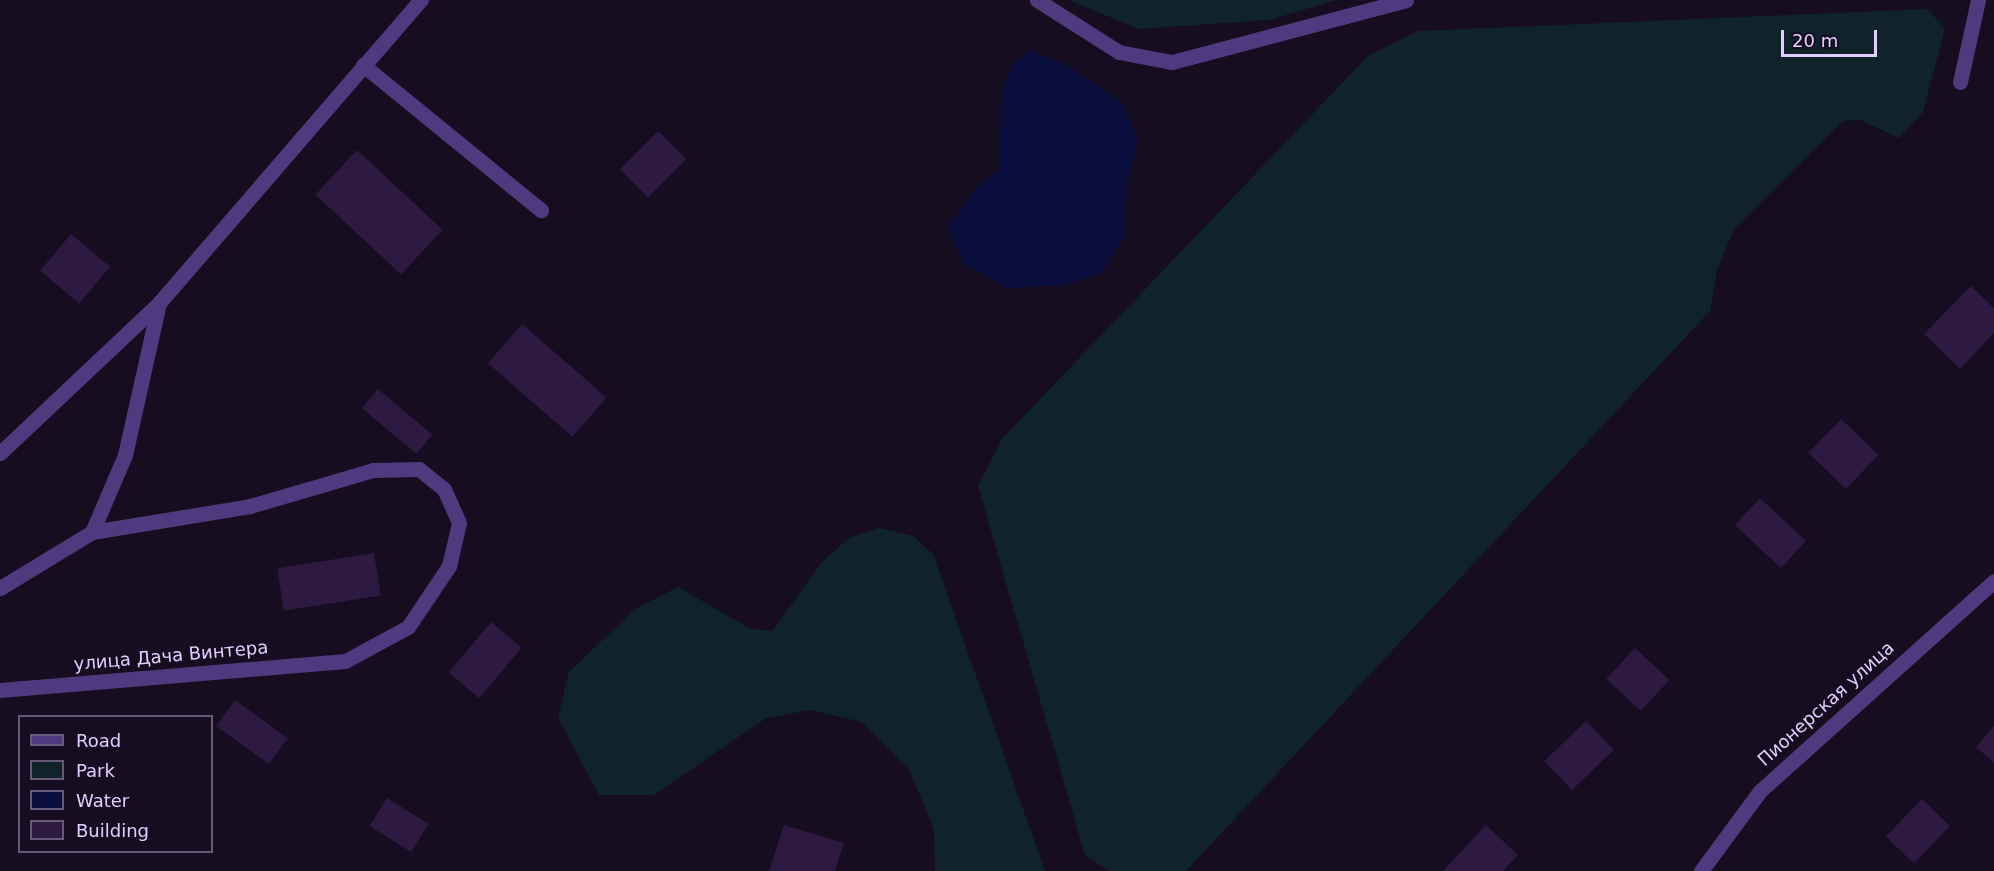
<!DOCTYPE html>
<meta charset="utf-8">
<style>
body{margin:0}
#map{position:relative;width:1994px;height:871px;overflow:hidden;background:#160d20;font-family:"DejaVu Sans",sans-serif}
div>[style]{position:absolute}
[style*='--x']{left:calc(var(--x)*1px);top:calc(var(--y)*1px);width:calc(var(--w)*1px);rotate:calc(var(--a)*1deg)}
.green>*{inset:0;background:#10232a}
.water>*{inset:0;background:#0a0e3c}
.building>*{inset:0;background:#2d1941;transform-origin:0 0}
.minor>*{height:15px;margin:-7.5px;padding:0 7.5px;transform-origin:7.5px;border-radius:7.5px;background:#50397e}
span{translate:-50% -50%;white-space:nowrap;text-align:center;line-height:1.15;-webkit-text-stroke:5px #160d20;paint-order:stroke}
.street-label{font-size:18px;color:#e1cdfe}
.legend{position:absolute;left:18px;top:715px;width:195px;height:138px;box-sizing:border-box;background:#160d20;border:2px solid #675a79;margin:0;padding:8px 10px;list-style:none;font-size:18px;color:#e1cdfe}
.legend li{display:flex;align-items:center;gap:12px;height:30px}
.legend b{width:30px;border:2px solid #675a79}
.scale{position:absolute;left:1781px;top:30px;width:96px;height:27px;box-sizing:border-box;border:3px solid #e1cdfe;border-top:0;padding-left:8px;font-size:18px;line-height:21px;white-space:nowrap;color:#e1cdfe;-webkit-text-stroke:4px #160d20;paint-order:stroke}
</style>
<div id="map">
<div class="green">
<i style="clip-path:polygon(1069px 0,1336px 0,1269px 20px,1139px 29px)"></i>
<i style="clip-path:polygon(1927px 9px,1945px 28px,1923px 112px,1899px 138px,1861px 120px,1843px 121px,1734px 229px,1717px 270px,1710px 311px,1186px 871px,1109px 871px,1085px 855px,978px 486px,1002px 439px,1368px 56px,1418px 31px)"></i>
<i style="clip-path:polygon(879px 528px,913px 536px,933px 554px,1045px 871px,935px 871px,934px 829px,909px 770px,862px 722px,811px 710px,766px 718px,654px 795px,599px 795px,558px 718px,569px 672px,635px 609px,678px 587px,749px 628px,772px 631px,822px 562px,849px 538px)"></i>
</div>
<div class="water">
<i style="clip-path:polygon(1031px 50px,1065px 64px,1123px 103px,1138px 141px,1127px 184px,1125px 235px,1102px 273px,1064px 285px,1008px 288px,963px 263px,948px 227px,975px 189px,999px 169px,1001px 91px,1014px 63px)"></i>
</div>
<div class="building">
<i style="left:658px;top:131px;width:40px;height:54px;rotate:45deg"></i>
<i style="left:357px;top:150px;width:117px;height:61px;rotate:43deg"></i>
<i style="left:71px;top:234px;width:51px;height:48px;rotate:40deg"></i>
<i style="clip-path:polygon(1971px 286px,1994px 308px,1994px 333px,1960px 369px,1924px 334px)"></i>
<i style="left:522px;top:324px;width:112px;height:52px;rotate:41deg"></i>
<i style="left:378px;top:389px;width:71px;height:25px;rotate:40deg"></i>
<i style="left:1841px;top:419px;width:52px;height:47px;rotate:44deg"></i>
<i style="left:1760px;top:498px;width:63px;height:37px;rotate:43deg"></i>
<i style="left:374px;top:553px;width:43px;height:98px;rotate:81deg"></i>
<i style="left:491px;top:622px;width:40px;height:66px;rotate:40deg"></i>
<i style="left:1635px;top:648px;width:47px;height:42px;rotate:43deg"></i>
<i style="left:235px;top:700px;width:65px;height:32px;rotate:36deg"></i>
<i style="left:1586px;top:721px;width:40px;height:58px;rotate:46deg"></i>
<i style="clip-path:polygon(1994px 726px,1994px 763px,1976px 747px)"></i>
<i style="left:387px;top:798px;width:49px;height:33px;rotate:32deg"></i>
<i style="left:1922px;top:799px;width:39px;height:52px;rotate:44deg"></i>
<i style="clip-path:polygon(784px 825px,844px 843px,835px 871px,769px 871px)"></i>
<i style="clip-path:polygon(1486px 825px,1518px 855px,1503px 871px,1443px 871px)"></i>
</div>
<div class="minor">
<i style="--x:1037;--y:0;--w:97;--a:32.4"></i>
<i style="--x:1119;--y:52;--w:54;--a:10.7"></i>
<i style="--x:1172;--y:62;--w:242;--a:-14.8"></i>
<i style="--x:363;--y:65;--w:230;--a:39.2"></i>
<i style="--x:1960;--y:82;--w:84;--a:-77.6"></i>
<i style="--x:0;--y:453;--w:219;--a:-43.3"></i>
<i style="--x:159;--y:303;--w:401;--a:-49.2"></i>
<i style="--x:92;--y:532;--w:84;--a:-66.8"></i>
<i style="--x:125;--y:455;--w:156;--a:-77.4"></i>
<i style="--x:0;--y:588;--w:108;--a:-31.3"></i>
<i style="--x:92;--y:532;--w:160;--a:-9.3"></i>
<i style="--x:250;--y:506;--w:128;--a:-16.3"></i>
<i style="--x:373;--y:470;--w:46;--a:-1.2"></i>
<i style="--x:419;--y:469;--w:32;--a:39"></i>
<i style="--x:444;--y:489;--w:37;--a:66"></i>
<i style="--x:459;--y:523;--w:44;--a:103.1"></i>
<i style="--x:449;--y:566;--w:73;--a:123.9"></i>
<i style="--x:408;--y:627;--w:72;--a:151.6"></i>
<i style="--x:345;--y:661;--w:346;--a:175.2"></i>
<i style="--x:1701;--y:871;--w:99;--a:-53.6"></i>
<i style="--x:1760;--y:791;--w:314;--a:-41.9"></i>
</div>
<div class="street-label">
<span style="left:171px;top:656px;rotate:-5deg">улица Дача Винтера</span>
<span style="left:1826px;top:704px;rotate:-42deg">Пионерская улица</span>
</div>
<ul class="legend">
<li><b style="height:8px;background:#50397e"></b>Road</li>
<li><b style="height:16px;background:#10232a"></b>Park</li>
<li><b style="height:16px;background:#0a0e3c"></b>Water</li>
<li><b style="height:16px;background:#2d1941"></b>Building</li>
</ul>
<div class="scale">20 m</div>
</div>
